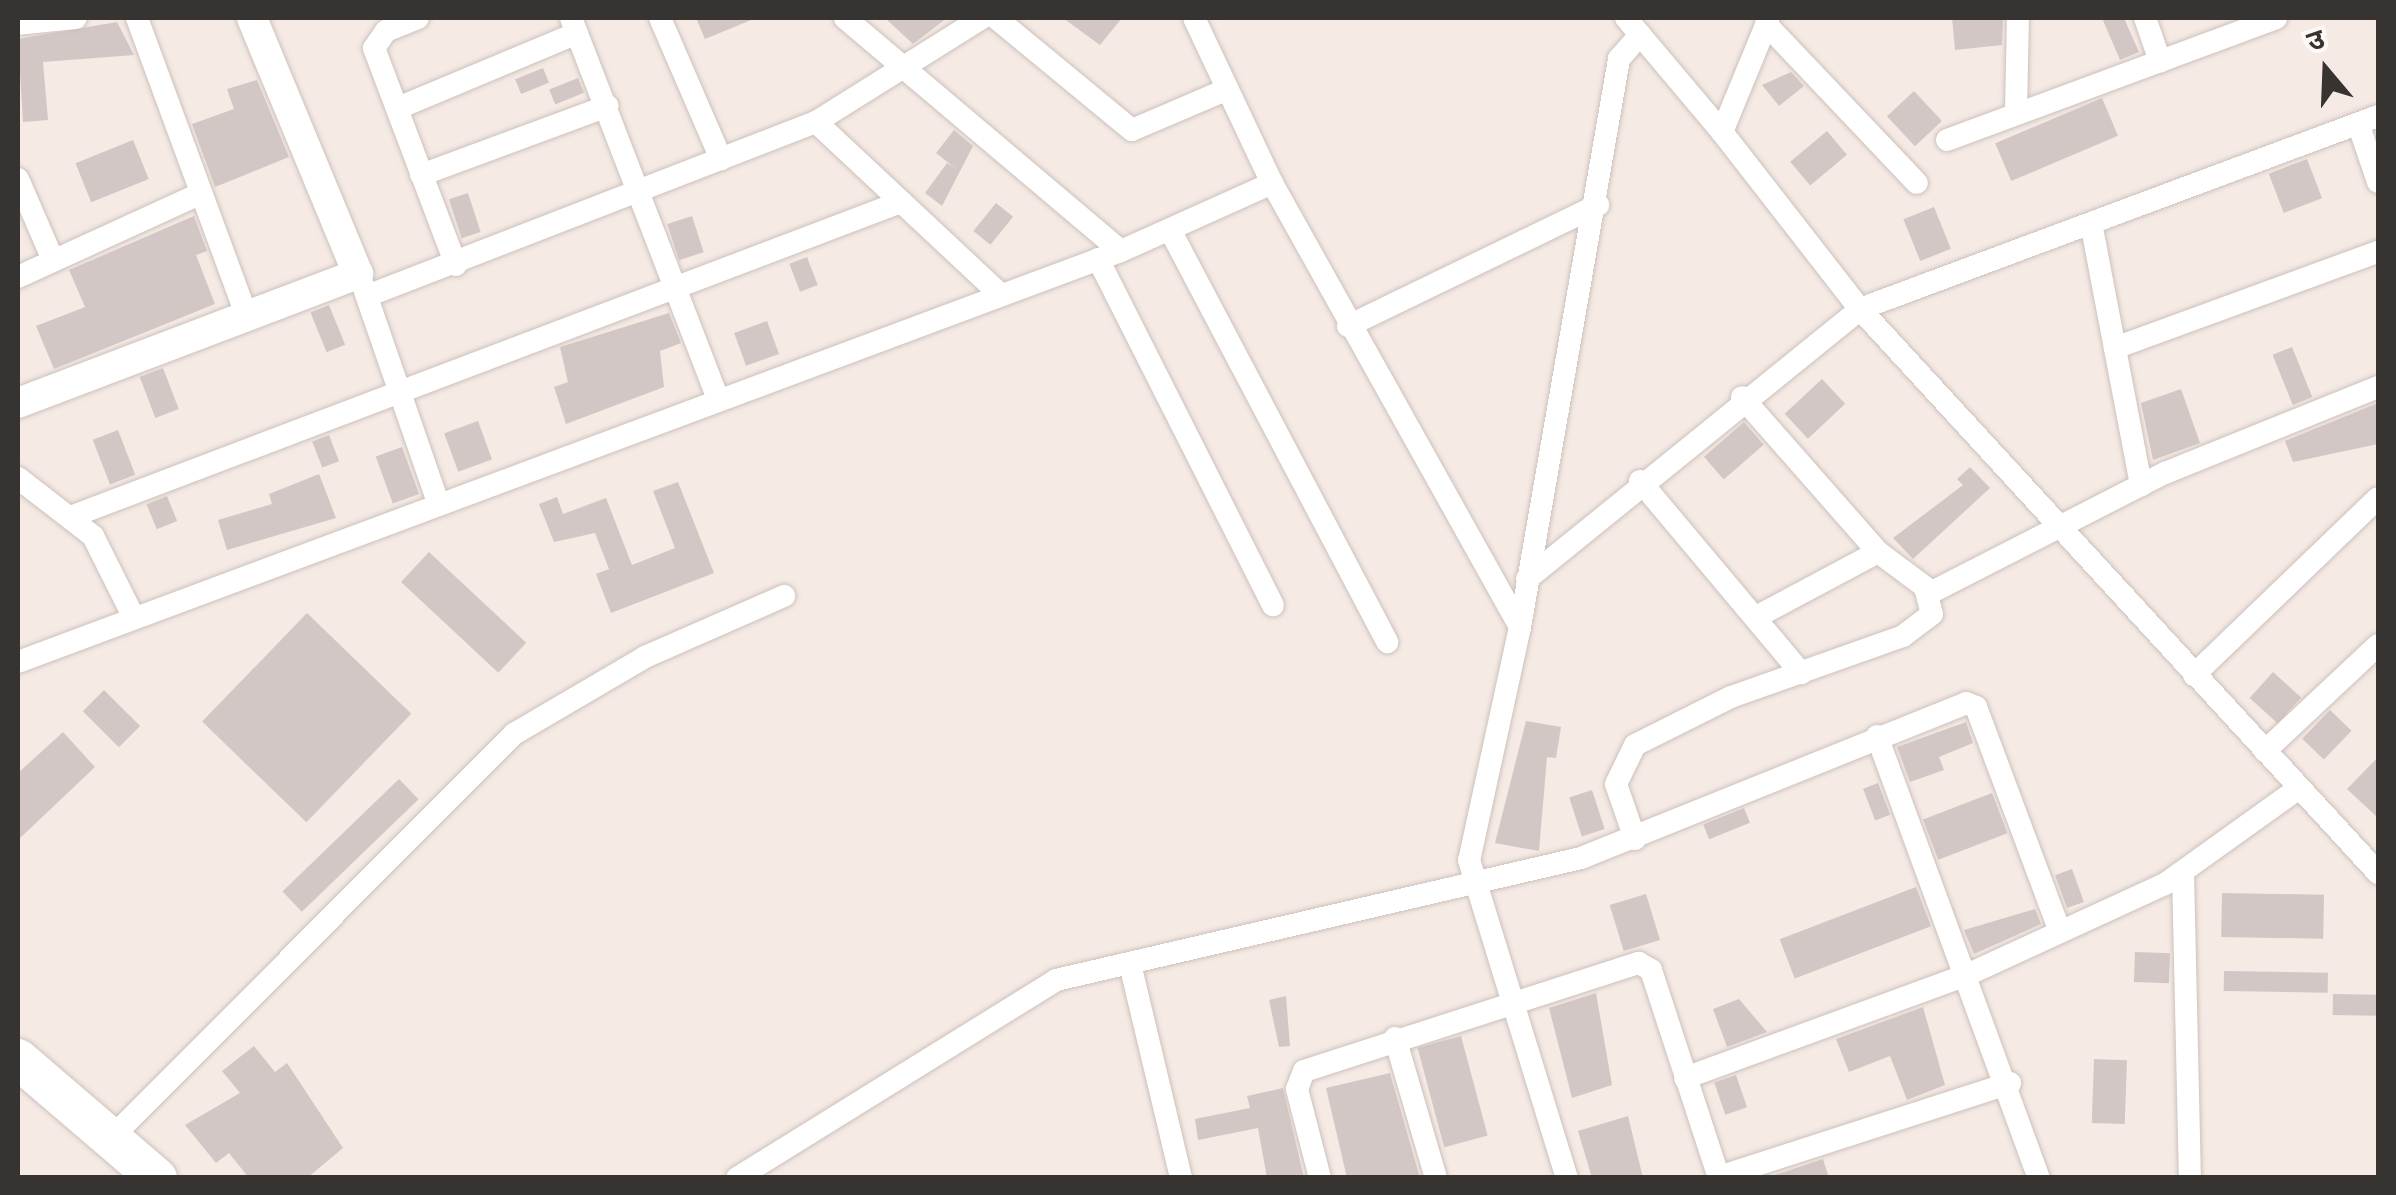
<!DOCTYPE html>
<meta charset="utf-8">
<style>
body{margin:0}
#map{position:relative;width:2396px;height:1195px;overflow:hidden;background:#f5eae4;font-family:Spectral,"Noto Sans Devanagari",serif}
div>[style]{position:absolute}
[style*='--x']{left:calc(var(--x)*1px);top:calc(var(--y)*1px);width:calc(var(--w)*1px);rotate:calc(var(--a)*1deg)}
.building>*{inset:0;background:#d3c7c5;transform-origin:0 0}
.roads{filter:drop-shadow(0 0 2px #ccc1bb) drop-shadow(0 0 2px #ccc1bb)}
.minor>*{height:22px;margin:-11px;padding:0 11px;transform-origin:11px;border-radius:11px;background:#fff}
.tertiary>*{height:30px;margin:-15px;padding:0 15px;transform-origin:15px;border-radius:15px;background:#fff}
.trunk>*{height:40px;margin:-20px;padding:0 20px;transform-origin:20px;border-radius:20px;background:#fff}
span{translate:-50% -50%;white-space:nowrap;text-align:center;line-height:1.15;-webkit-text-stroke:8px #fdf9f7;paint-order:stroke}
.frame{position:absolute;inset:0;border:20px solid #373331;pointer-events:none}
.north{position:absolute;left:2276px;top:20px;width:100px;height:100px;-webkit-text-stroke:8px #fdf9f7;paint-order:stroke;rotate:341deg;font-size:28px;font-weight:700;line-height:40px;text-align:center;color:#373331}
.north::after{content:'';display:block;margin:auto;width:35px;height:45px;background:#373331;clip-path:polygon(50% 0,100% 100%,50% 72%,0 100%)}
</style>
<div id="map">
<div class="building">
<i style="clip-path:polygon(696px 18px,756px 18px,705px 39px)"></i>
<i style="clip-path:polygon(885px 18px,947px 18px,913px 44px)"></i>
<i style="clip-path:polygon(1063px 18px,1122px 18px,1100px 45px)"></i>
<i style="clip-path:polygon(1952px 18px,2003px 18px,2002px 45px,1955px 50px)"></i>
<i style="clip-path:polygon(2102px 18px,2124px 18px,2139px 52px,2120px 60px)"></i>
<i style="clip-path:polygon(117px 22px,134px 55px,43px 62px,48px 120px,23px 122px,18px 39px)"></i>
<i style="left:543px;top:68px;width:16px;height:30px;rotate:68deg"></i>
<i style="clip-path:polygon(1791px 72px,1804px 86px,1779px 106px,1762px 85px)"></i>
<i style="left:578px;top:78px;width:16px;height:31px;rotate:68deg"></i>
<i style="clip-path:polygon(257px 80px,289px 157px,215px 187px,192px 124px,234px 109px,227px 89px)"></i>
<i style="left:1914px;top:91px;width:41px;height:37px;rotate:47deg"></i>
<i style="left:2102px;top:98px;width:41px;height:116px;rotate:67deg"></i>
<i style="clip-path:polygon(954px 130px,973px 146px,942px 206px,925px 193px,947px 163px,955px 168px,936px 153px)"></i>
<i style="left:1827px;top:131px;width:31px;height:48px;rotate:50deg"></i>
<i style="left:133px;top:140px;width:42px;height:62px;rotate:68deg"></i>
<i style="left:2307px;top:159px;width:42px;height:41px;rotate:69deg"></i>
<i style="left:468px;top:193px;width:41px;height:20px;rotate:72deg"></i>
<i style="left:996px;top:203px;width:22px;height:36px;rotate:39deg"></i>
<i style="left:1934px;top:207px;width:45px;height:33px;rotate:68deg"></i>
<i style="clip-path:polygon(194px 216px,207px 251px,196px 255px,215px 304px,54px 369px,36px 326px,85px 307px,69px 270px)"></i>
<i style="left:692px;top:216px;width:38px;height:26px;rotate:72deg"></i>
<i style="left:807px;top:257px;width:30px;height:19px;rotate:69deg"></i>
<i style="left:329px;top:305px;width:43px;height:20px;rotate:68deg"></i>
<i style="clip-path:polygon(669px 313px,681px 343px,660px 351px,664px 387px,566px 424px,554px 387px,568px 382px,560px 347px)"></i>
<i style="left:767px;top:321px;width:35px;height:35px;rotate:70deg"></i>
<i style="left:2292px;top:347px;width:54px;height:21px;rotate:68deg"></i>
<i style="left:163px;top:368px;width:44px;height:25px;rotate:69deg"></i>
<i style="left:1822px;top:379px;width:34px;height:51px;rotate:47deg"></i>
<i style="clip-path:polygon(2181px 389px,2200px 443px,2153px 460px,2141px 403px)"></i>
<i style="clip-path:polygon(2378px 403px,2378px 444px,2293px 462px,2285px 441px)"></i>
<i style="left:478px;top:421px;width:41px;height:36px;rotate:70deg"></i>
<i style="left:1744px;top:422px;width:30px;height:53px;rotate:49deg"></i>
<i style="left:118px;top:430px;width:48px;height:27px;rotate:69deg"></i>
<i style="left:329px;top:435px;width:28px;height:18px;rotate:69deg"></i>
<i style="left:402px;top:447px;width:50px;height:28px;rotate:70deg"></i>
<i style="clip-path:polygon(1970px 467px,1990px 488px,1913px 559px,1893px 538px,1963px 485px,1957px 479px)"></i>
<i style="clip-path:polygon(319px 474px,336px 518px,227px 550px,218px 520px,272px 504px,269px 494px)"></i>
<i style="clip-path:polygon(678px 482px,714px 573px,611px 613px,596px 574px,609px 569px,595px 533px,554px 542px,539px 504px,557px 497px,563px 514px,606px 498px,632px 565px,675px 548px,653px 491px)"></i>
<i style="left:167px;top:496px;width:27px;height:22px;rotate:68deg"></i>
<i style="left:429px;top:552px;width:133px;height:41px;rotate:43deg"></i>
<i style="left:307px;top:613px;width:145px;height:151px;rotate:44deg"></i>
<i style="left:2273px;top:672px;width:38px;height:35px;rotate:42deg"></i>
<i style="left:104px;top:690px;width:51px;height:30px;rotate:45deg"></i>
<i style="left:2330px;top:710px;width:30px;height:40px;rotate:44deg"></i>
<i style="clip-path:polygon(1526px 721px,1561px 727px,1556px 758px,1547px 757px,1539px 851px,1495px 843px)"></i>
<i style="clip-path:polygon(1966px 722px,1973px 743px,1939px 757px,1944px 770px,1910px 782px,1897px 747px)"></i>
<i style="clip-path:polygon(63px 732px,95px 767px,18px 840px,18px 773px)"></i>
<i style="clip-path:polygon(2378px 757px,2378px 818px,2347px 789px)"></i>
<i style="left:399px;top:779px;width:28px;height:162px;rotate:46deg"></i>
<i style="left:1878px;top:783px;width:34px;height:16px;rotate:69deg"></i>
<i style="left:1592px;top:790px;width:41px;height:24px;rotate:72deg"></i>
<i style="left:1992px;top:793px;width:43px;height:74px;rotate:69deg"></i>
<i style="left:1744px;top:808px;width:16px;height:44px;rotate:68deg"></i>
<i style="left:2072px;top:869px;width:35px;height:18px;rotate:70deg"></i>
<i style="left:1916px;top:887px;width:42px;height:146px;rotate:69deg"></i>
<i style="left:2222px;top:893px;width:102px;height:44px;rotate:1deg"></i>
<i style="left:1646px;top:894px;width:48px;height:38px;rotate:73deg"></i>
<i style="clip-path:polygon(2035px 909px,2041px 924px,1974px 954px,1964px 930px)"></i>
<i style="left:2135px;top:952px;width:35px;height:30px;rotate:2deg"></i>
<i style="left:2224px;top:971px;width:104px;height:20px;rotate:1deg"></i>
<i style="clip-path:polygon(1596px 993px,1612px 1085px,1572px 1098px,1549px 1008px)"></i>
<i style="left:2333px;top:994px;width:45px;height:21px;rotate:1deg"></i>
<i style="clip-path:polygon(1286px 996px,1290px 1046px,1279px 1047px,1269px 1000px)"></i>
<i style="clip-path:polygon(1739px 999px,1767px 1032px,1727px 1047px,1713px 1009px)"></i>
<i style="clip-path:polygon(1923px 1007px,1945px 1085px,1907px 1100px,1890px 1056px,1849px 1072px,1836px 1039px)"></i>
<i style="left:1461px;top:1036px;width:103px;height:45px;rotate:75deg"></i>
<i style="clip-path:polygon(254px 1046px,275px 1072px,287px 1063px,343px 1148px,307px 1178px,249px 1178px,229px 1153px,216px 1163px,185px 1125px,240px 1093px,222px 1071px)"></i>
<i style="left:2094px;top:1059px;width:33px;height:64px;rotate:2deg"></i>
<i style="clip-path:polygon(1390px 1073px,1420px 1178px,1347px 1178px,1326px 1088px)"></i>
<i style="left:1736px;top:1075px;width:34px;height:23px;rotate:71deg"></i>
<i style="clip-path:polygon(1283px 1088px,1304px 1178px,1267px 1178px,1258px 1128px,1198px 1140px,1195px 1119px,1250px 1108px,1247px 1096px)"></i>
<i style="clip-path:polygon(1628px 1116px,1643px 1178px,1592px 1178px,1578px 1131px)"></i>
<i style="clip-path:polygon(1823px 1159px,1829px 1178px,1766px 1178px)"></i>
</div>
<div class="roads">
<div class="minor">
<i style="--x:137;--y:18;--w:312;--a:69.8"></i>
<i style="--x:418;--y:18;--w:35;--a:158"></i>
<i style="--x:386;--y:31;--w:21;--a:125"></i>
<i style="--x:374;--y:48;--w:232;--a:69.3"></i>
<i style="--x:571;--y:18;--w:407;--a:68.9"></i>
<i style="--x:660;--y:18;--w:154;--a:66.6"></i>
<i style="--x:845;--y:18;--w:361;--a:40.2"></i>
<i style="--x:996;--y:18;--w:176;--a:39.5"></i>
<i style="--x:1132;--y:130;--w:104;--a:-23.1"></i>
<i style="--x:1194;--y:18;--w:183;--a:64.7"></i>
<i style="--x:1272;--y:183;--w:509;--a:60.81"></i>
<i style="--x:1520;--y:627;--w:239;--a:102.3"></i>
<i style="--x:1469;--y:860;--w:333;--a:72.9"></i>
<i style="--x:1626;--y:18;--w:149;--a:49.9"></i>
<i style="--x:1722;--y:132;--w:123;--a:-67.6"></i>
<i style="--x:2145;--y:18;--w:46;--a:70.8"></i>
<i style="--x:18;--y:24;--w:58;--a:-5.9"></i>
<i style="--x:1766;--y:24;--w:219;--a:46.5"></i>
<i style="--x:398;--y:108;--w:194;--a:-22.7"></i>
<i style="--x:2016;--y:111;--w:93;--a:-88.8"></i>
<i style="--x:816;--y:122;--w:196;--a:-32.1"></i>
<i style="--x:2359;--y:126;--w:59;--a:71.3"></i>
<i style="--x:1722;--y:132;--w:224;--a:52.1"></i>
<i style="--x:1860;--y:309;--w:766;--a:47.43"></i>
<i style="--x:1947;--y:140;--w:351;--a:-20.3"></i>
<i style="--x:421;--y:175;--w:199;--a:-20.3"></i>
<i style="--x:18;--y:179;--w:88;--a:66.6"></i>
<i style="--x:2092;--y:228;--w:262;--a:79.2"></i>
<i style="--x:1170;--y:230;--w:466;--a:62.2"></i>
<i style="--x:1098;--y:259;--w:388;--a:63.2"></i>
<i style="--x:18;--y:277;--w:199;--a:-24.6"></i>
<i style="--x:362;--y:283;--w:232;--a:70.9"></i>
<i style="--x:367;--y:296;--w:482;--a:-21.2"></i>
<i style="--x:816;--y:122;--w:253;--a:43.1"></i>
<i style="--x:1348;--y:326;--w:278;--a:-25.8"></i>
<i style="--x:2115;--y:348;--w:280;--a:-20.1"></i>
<i style="--x:18;--y:478;--w:95;--a:37.7"></i>
<i style="--x:93;--y:536;--w:89;--a:63.4"></i>
<i style="--x:1640;--y:481;--w:251;--a:50"></i>
<i style="--x:73;--y:516;--w:886;--a:-20.77"></i>
<i style="--x:1527;--y:579;--w:429;--a:-39"></i>
<i style="--x:1860;--y:309;--w:553;--a:-20.43"></i>
<i style="--x:1930;--y:593;--w:264;--a:-27.1"></i>
<i style="--x:2165;--y:473;--w:230;--a:-22"></i>
<i style="--x:1758;--y:616;--w:136;--a:-28.1"></i>
<i style="--x:1520;--y:627;--w:577;--a:-80.11"></i>
<i style="--x:1619;--y:59;--w:32;--a:-49"></i>
<i style="--x:18;--y:662;--w:1177;--a:-20.44"></i>
<i style="--x:1121;--y:251;--w:166;--a:-24.2"></i>
<i style="--x:2194;--y:675;--w:255;--a:-43.9"></i>
<i style="--x:1877;--y:736;--w:471;--a:69.9"></i>
<i style="--x:2265;--y:751;--w:155;--a:-43.2"></i>
<i style="--x:1635;--y:839;--w:58;--a:-109.1"></i>
<i style="--x:1616;--y:784;--w:43;--a:-64"></i>
<i style="--x:1635;--y:745;--w:107;--a:-26.6"></i>
<i style="--x:1731;--y:697;--w:182;--a:-19.5"></i>
<i style="--x:1903;--y:636;--w:36;--a:-37"></i>
<i style="--x:1932;--y:614;--w:28;--a:-105"></i>
<i style="--x:1925;--y:587;--w:59;--a:-143.3"></i>
<i style="--x:1878;--y:552;--w:206;--a:-131.3"></i>
<i style="--x:2183;--y:873;--w:305;--a:88.7"></i>
<i style="--x:1131;--y:968;--w:216;--a:76.6"></i>
<i style="--x:1395;--y:1038;--w:146;--a:73.7"></i>
<i style="--x:1685;--y:1078;--w:300;--a:-20.1"></i>
<i style="--x:1967;--y:975;--w:218;--a:-24.7"></i>
<i style="--x:2165;--y:884;--w:165;--a:-35.6"></i>
<i style="--x:111;--y:1138;--w:571;--a:-45.07"></i>
<i style="--x:514;--y:734;--w:152;--a:-30.4"></i>
<i style="--x:645;--y:657;--w:152;--a:-23.7"></i>
<i style="--x:1719;--y:1177;--w:306;--a:-17.9"></i>
<i style="--x:737;--y:1178;--w:375;--a:-31.8"></i>
<i style="--x:1056;--y:980;--w:539;--a:-13.08"></i>
<i style="--x:1581;--y:858;--w:415;--a:-21.9"></i>
<i style="--x:1966;--y:703;--w:11;--a:22"></i>
<i style="--x:1976;--y:707;--w:240;--a:69.5"></i>
<i style="--x:1320;--y:1178;--w:92;--a:-104.5"></i>
<i style="--x:1297;--y:1089;--w:19;--a:-69"></i>
<i style="--x:1304;--y:1071;--w:352;--a:-17.9"></i>
<i style="--x:1639;--y:963;--w:14;--a:30"></i>
<i style="--x:1651;--y:970;--w:219;--a:71.9"></i>
</div>
<div class="tertiary">
<i style="--x:18;--y:403;--w:364;--a:-20.8"></i>
<i style="--x:358;--y:274;--w:277;--a:-112.5"></i>
</div>
<div class="trunk">
<i style="--x:18;--y:1059;--w:183;--a:40.6"></i>
</div>
</div>
<div class="frame"></div>
<div class="north">उ</div>
</div>
